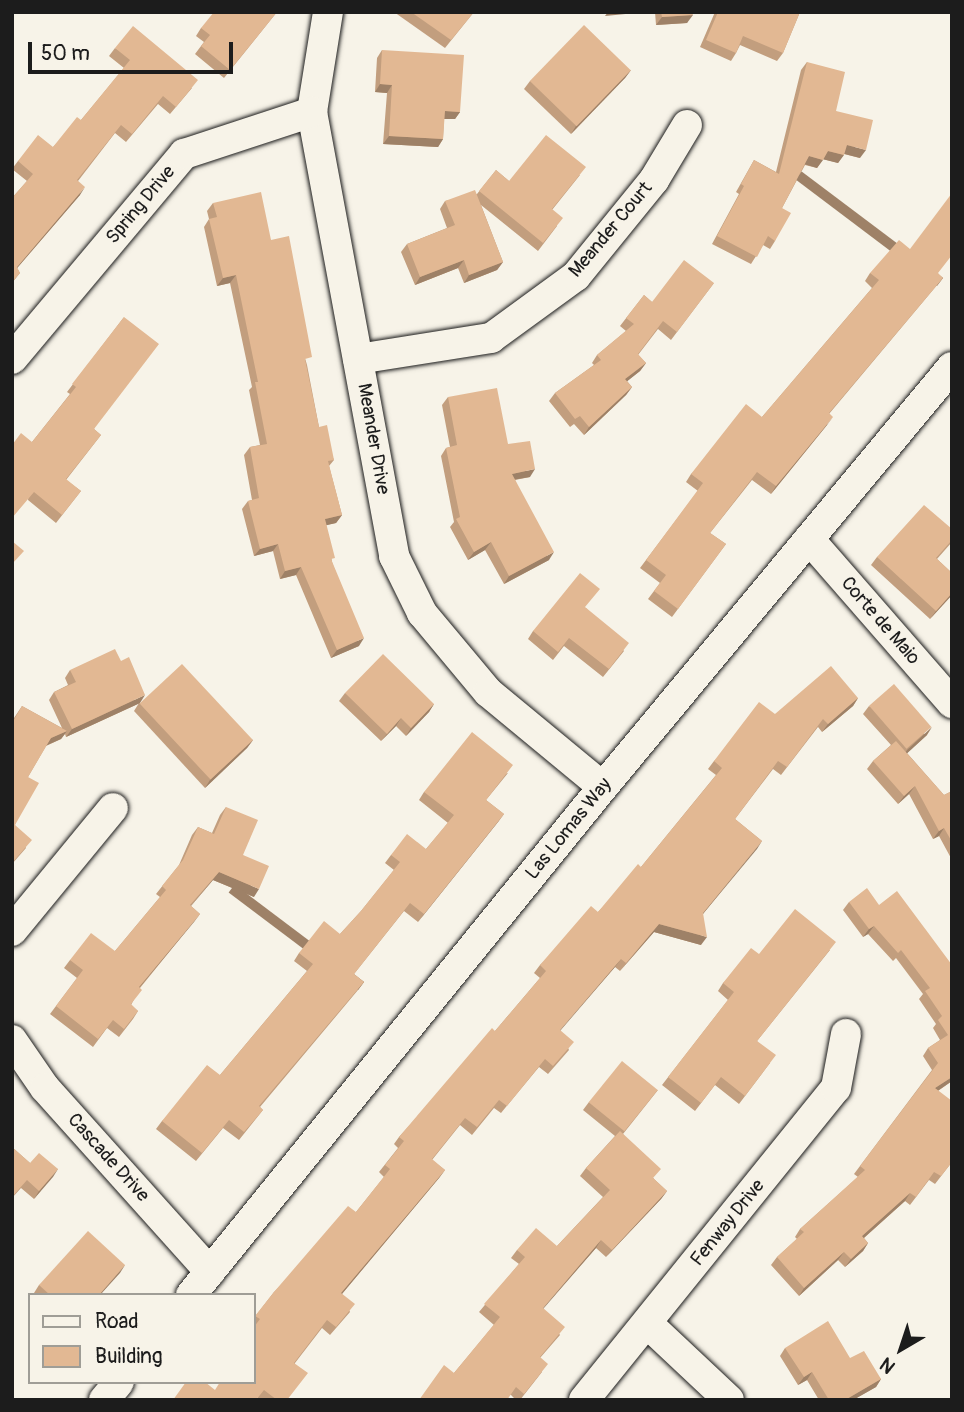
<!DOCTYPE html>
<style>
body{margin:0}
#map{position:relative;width:964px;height:1412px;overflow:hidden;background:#f7f3e8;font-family:Pangolin,sans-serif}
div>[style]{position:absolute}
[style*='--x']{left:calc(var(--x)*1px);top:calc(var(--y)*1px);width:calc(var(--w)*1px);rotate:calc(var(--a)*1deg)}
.roads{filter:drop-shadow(0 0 2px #1c1c1c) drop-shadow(0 0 2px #1c1c1c)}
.minor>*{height:30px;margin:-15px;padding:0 15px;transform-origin:15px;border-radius:15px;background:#f7f3e8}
.wall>*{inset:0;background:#c29e7e}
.shaded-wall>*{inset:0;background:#9e8167;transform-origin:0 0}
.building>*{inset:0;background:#e2b893;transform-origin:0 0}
span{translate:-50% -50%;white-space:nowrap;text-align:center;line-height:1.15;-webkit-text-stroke:5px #f7f3e8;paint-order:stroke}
.street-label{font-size:19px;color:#1c1c1c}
.frame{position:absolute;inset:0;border:14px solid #1c1c1c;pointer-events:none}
.legend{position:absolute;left:28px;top:1293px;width:228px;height:91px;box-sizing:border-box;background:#f7f3e8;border:2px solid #9f9d96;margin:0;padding:9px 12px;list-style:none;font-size:21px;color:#1c1c1c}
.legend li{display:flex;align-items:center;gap:14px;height:35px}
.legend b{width:35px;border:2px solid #9f9d96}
.north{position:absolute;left:866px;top:1314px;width:70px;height:70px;-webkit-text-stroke:5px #f7f3e8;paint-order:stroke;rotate:219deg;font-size:19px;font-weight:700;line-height:28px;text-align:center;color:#1c1c1c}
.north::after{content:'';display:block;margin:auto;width:24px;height:32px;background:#1c1c1c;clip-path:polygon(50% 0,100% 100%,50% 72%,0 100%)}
.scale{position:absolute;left:28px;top:42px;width:205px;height:32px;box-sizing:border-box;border:4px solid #1c1c1c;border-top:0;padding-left:9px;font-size:21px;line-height:24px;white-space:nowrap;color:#1c1c1c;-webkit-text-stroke:5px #f7f3e8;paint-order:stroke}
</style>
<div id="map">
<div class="roads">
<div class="minor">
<i style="--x:328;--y:12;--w:101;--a:99.1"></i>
<i style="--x:312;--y:112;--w:452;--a:79.5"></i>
<i style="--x:394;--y:556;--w:64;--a:63.8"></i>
<i style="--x:422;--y:613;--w:103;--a:50.1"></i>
<i style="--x:488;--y:692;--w:149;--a:39.6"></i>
<i style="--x:12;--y:359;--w:268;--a:-50"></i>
<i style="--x:184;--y:154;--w:135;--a:-18.2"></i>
<i style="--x:358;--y:359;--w:135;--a:-9"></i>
<i style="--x:491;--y:338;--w:105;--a:-36.1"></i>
<i style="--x:576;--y:276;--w:124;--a:-50.9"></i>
<i style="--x:654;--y:180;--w:64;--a:-59"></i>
<i style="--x:809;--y:539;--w:218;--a:48.9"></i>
<i style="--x:12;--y:931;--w:159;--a:-50.6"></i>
<i style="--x:12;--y:1040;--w:58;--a:55.5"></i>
<i style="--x:45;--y:1088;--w:247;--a:48.1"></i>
<i style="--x:191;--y:1295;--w:654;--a:-50.96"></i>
<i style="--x:603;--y:787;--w:546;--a:-50.28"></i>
<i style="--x:648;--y:1324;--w:111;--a:43.2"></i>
<i style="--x:104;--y:1400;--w:23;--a:-50"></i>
<i style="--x:584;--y:1400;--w:401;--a:-51.1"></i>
<i style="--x:836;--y:1088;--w:55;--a:-79.5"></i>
</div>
</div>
<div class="wall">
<i style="clip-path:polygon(277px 12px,224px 78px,195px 54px,204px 42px,196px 36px,201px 28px)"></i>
<i style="clip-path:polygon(394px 12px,474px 12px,445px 48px)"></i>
<i style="clip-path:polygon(655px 12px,692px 12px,687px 23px,656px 25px)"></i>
<i style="clip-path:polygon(715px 12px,800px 12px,783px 53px,777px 61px,740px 45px,736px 53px,731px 61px,700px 47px)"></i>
<i style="clip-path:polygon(115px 48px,192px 88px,170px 114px,158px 104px,126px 142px,115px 133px,78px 181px,80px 195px,17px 268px,20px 273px,12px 283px,12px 198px,27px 181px,12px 169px,18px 161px,53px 147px,81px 120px,124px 68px,109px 56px)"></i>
<i style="clip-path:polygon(382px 50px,460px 112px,455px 119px,444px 119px,443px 139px,438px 147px,383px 144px,387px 93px,375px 92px,377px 58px)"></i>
<i style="clip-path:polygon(807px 62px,836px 111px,860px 158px,844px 154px,838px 163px,823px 159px,817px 168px,805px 165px,782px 208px,775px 241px,770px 249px,763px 245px,751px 264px,712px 244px,739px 194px,736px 192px,754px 160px,776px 172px,801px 70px)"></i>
<i style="clip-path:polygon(631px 70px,625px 78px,571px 134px,524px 89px,530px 81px)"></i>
<i style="clip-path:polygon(496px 170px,509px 181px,580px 175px,552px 210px,557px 226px,538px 251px,481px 205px,503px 262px,497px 270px,464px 283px,458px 268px,415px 285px,401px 252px,407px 244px,447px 228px,440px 209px,445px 201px,477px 194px)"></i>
<i style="clip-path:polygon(213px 203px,271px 240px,307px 365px,319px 427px,334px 460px,329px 466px,342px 515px,336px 523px,326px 525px,332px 562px,359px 646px,331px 658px,296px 575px,280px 579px,273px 551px,254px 556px,242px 509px,248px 501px,252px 500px,244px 455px,250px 447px,260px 445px,249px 390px,252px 387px,230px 283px,217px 286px,204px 227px,209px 219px,207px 211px)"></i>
<i style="clip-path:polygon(870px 273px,938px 274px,943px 278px,829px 414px,827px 425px,771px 494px,752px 480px,710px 533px,726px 544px,672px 617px,648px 599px,660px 583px,640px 568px,698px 491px,686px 482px,691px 474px,762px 417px,872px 288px,865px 281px)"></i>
<i style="clip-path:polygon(714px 283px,671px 340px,658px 329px,638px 355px,646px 363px,640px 371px,627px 381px,632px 387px,626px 395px,584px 435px,574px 424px,570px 427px,549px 401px,555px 393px,594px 365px,592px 363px,597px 355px,626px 331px,620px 326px,644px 295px,652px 302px)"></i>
<i style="clip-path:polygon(124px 317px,94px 429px,101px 435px,66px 480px,81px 491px,56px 523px,28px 500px,32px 442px,70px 394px,67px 392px)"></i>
<i style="clip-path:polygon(448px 397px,508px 444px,530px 477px,515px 480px,549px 560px,504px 584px,485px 550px,468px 560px,450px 527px,454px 522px,441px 456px,446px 448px,450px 447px,442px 405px)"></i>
<i style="clip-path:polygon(952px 529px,952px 542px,937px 559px,952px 573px,952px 595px,930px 619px,871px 565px,877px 557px)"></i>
<i style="clip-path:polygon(586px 608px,624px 651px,603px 677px,564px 646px,553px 660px,528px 639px,533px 631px)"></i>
<i style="clip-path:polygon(70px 670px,140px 703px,66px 737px,65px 734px,61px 739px,46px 746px,28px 777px,15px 825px,26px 848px,12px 864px,12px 721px,22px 706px,62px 728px,49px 700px,54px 692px,68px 685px,65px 678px)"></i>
<i style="clip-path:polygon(345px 693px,434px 704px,429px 712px,406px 736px,396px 726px,381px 741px,339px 701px)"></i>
<i style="clip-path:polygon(858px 698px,853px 706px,822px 732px,818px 727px,781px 775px,773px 769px,735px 819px,762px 841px,703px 914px,701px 945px,654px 932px,620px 971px,615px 967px,560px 1030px,569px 1050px,548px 1074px,539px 1067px,501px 1113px,494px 1108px,472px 1135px,460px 1125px,432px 1160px,445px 1170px,439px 1178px,342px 1294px,350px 1312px,330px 1335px,322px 1328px,295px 1363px,287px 1400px,261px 1400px,258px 1398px,254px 1382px,254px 1318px,274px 1292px,356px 1212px,384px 1177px,379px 1172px,398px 1148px,394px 1144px,399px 1137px,495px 1031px,540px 978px,534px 973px,540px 965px,598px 912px,641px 867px,716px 775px,708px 769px,714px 761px,775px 714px)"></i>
<i style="clip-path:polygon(139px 703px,253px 740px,247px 748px,205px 788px,134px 711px)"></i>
<i style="clip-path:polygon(869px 706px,927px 735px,907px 753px,944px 795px,952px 791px,952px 860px,939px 836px,933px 839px,909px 794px,898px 804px,867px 769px,873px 761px,891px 745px,863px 714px)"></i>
<i style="clip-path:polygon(508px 773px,486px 800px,504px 814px,498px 822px,418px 922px,404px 911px,354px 974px,364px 982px,358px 990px,260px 1107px,263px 1110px,239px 1140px,223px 1128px,196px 1161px,156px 1129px,162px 1121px,220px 1075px,307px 971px,294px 961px,299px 953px,340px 934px,361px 911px,394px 870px,385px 863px,391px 855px,426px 849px,448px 823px,419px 800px,424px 792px)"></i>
<i style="clip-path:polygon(226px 807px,243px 855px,254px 897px,213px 880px,191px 906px,200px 914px,140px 988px,131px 1005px,138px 1011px,133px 1019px,119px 1037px,107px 1028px,93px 1047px,50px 1014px,77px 978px,64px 968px,70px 960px,115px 951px,160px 897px,156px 894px,179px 865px,192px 835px,198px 827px,212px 833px,220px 815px)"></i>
<i style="clip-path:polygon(849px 902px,879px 905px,952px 965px,952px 1081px,938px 1091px,952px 1162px,935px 1184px,929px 1180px,910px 1205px,905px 1201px,864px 1238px,868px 1243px,863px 1251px,845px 1267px,838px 1260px,799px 1296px,771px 1265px,777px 1257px,797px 1239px,795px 1237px,800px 1229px,858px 1177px,854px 1174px,932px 1070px,923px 1056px,928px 1048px,940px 1040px,933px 1028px,936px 1024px,919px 999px,923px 994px,896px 958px,893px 961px,868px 934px,863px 937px,843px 910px)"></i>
<i style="clip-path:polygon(830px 950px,757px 1041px,770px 1063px,739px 1104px,715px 1085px,695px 1111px,662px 1085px,728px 1000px,718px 991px,723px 983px,759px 954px)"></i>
<i style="clip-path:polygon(658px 1090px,623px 1134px,654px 1179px,667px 1191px,661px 1199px,606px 1257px,596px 1248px,543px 1308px,560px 1335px,540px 1358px,542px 1372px,520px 1400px,516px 1400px,511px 1395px,454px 1373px,494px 1325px,479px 1312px,519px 1264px,511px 1258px,517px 1250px,557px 1246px,603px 1197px,580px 1176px,586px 1168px,615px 1136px,583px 1110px,589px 1102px)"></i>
<i style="clip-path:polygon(12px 1147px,30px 1163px,58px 1169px,34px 1199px,21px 1188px,12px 1198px)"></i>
<i style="clip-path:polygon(125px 1265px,100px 1295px,36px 1295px,34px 1293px,39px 1285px)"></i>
<i style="clip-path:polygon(785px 1348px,850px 1358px,881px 1379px,876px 1387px,853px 1400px,819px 1400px,807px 1380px,798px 1385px,780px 1356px)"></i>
</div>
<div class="shaded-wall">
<i style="clip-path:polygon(608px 12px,646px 12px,605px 16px)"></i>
<i style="clip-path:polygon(693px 15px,687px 23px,656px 25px,662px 17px)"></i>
<i style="clip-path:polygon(631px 70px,625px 78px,571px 134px,576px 126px)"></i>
<i style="clip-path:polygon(380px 84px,392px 85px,387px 93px,375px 92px)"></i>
<i style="clip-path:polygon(445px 111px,460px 112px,455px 119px,439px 119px)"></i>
<i style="clip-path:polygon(389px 136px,443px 139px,438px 147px,383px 144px)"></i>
<i style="clip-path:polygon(847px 145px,866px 150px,860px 158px,841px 153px)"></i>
<i style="clip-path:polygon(828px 151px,844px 155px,838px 163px,822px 159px)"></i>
<i style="clip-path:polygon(809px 156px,823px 160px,817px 168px,804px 164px)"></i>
<i style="clip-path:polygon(85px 187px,80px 195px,12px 274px,17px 267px)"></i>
<i style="clip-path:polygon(464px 260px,458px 268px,415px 285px,420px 277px)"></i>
<i style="clip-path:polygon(503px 262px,497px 270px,464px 283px,469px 275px)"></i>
<i style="clip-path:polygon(236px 275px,230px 283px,217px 286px,223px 278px)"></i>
<i style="left:943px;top:278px;width:10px;height:177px;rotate:127deg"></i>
<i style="clip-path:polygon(646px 363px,640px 371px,620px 387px,625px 379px)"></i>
<i style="clip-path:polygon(632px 387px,626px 395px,584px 435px,589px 427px)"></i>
<i style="clip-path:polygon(833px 417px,827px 425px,771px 494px,776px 486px)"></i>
<i style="clip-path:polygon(535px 469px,530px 477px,506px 481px,512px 474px)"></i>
<i style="clip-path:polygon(342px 515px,336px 523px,319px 527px,325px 519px)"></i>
<i style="clip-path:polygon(491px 542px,485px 550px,468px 560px,474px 552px)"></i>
<i style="clip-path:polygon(278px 544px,273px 551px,254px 556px,260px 549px)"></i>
<i style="clip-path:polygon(554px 552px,549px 560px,504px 584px,509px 576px)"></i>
<i style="clip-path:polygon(301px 567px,296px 575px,280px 579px,285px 571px)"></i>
<i style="clip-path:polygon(952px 593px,952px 595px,930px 619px,936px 611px)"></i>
<i style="clip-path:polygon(364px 638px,359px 646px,331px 658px,337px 650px)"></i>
<i style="clip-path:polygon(145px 695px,140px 703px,66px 737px,72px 729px)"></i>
<i style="clip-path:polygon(858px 698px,853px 706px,822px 732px,828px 724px)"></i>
<i style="clip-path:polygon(434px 704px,429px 712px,406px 736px,411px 728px)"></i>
<i style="clip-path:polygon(401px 718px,396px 726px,381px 741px,387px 734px)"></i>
<i style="clip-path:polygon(932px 727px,927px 735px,902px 758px,907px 750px)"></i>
<i style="clip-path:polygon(67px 731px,61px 739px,45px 746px,51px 738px)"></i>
<i style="clip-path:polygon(253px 740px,247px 748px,205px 788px,210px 780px)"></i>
<i style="clip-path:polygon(915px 786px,909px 794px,898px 804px,904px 796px)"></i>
<i style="clip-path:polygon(504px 814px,498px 822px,418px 922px,424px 914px)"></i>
<i style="clip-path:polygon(944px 828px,939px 836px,933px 839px,939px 831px)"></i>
<i style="clip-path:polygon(762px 841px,757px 849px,697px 921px,703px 913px)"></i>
<i style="clip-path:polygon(219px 872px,259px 889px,254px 897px,213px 880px,185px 913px)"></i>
<i style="clip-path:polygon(200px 914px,194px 922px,133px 995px,139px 987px)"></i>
<i style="clip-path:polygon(659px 924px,707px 937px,701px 945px,654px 932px,620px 971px)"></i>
<i style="clip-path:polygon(874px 926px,868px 934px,863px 937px,869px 929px)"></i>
<i style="clip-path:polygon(621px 959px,615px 967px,554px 1038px,560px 1030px)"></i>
<i style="left:364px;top:982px;width:10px;height:162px;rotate:127deg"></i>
<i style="clip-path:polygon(952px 1077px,952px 1081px,930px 1096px,935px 1088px)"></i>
<i style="clip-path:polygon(58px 1169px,53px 1177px,34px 1199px,39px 1191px)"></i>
<i style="clip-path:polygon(445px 1170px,439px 1178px,336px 1301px,341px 1293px)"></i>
<i style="clip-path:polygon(667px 1191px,661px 1199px,606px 1257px,612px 1250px)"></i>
<i style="clip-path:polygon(910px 1193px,905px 1201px,857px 1244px,862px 1236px)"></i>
<i style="clip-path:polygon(601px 1240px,596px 1248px,537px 1316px,543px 1308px)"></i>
<i style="clip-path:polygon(868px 1243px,863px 1251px,845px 1267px,851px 1259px)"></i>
<i style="clip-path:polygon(844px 1252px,838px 1260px,799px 1296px,804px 1288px)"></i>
<i style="clip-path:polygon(125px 1265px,120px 1273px,100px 1295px,99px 1295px)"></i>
<i style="clip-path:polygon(812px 1372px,807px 1380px,798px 1385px,804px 1377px)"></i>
<i style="clip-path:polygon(881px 1379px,876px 1387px,853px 1400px,845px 1400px)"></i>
</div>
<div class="building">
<i style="clip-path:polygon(214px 12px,277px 12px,230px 70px,201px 46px,210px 35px,201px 28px)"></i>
<i style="clip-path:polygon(411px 12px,474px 12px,451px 40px)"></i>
<i style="clip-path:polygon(661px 12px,692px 12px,693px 15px,662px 17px)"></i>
<i style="clip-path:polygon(718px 12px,800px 12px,783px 53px,743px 36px,736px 53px,706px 40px)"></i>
<i style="left:584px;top:25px;width:65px;height:78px;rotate:44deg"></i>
<i style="clip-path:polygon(133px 26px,198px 80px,176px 107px,163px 96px,132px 134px,121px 125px,77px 180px,85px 187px,17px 267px,20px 273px,12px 282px,12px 198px,33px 174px,18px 161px,38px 135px,53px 147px,77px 117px,81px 120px,130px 60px,115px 48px)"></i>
<i style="clip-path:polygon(382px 50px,464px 55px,460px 112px,445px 111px,443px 139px,389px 136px,392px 85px,380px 84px)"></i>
<i style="clip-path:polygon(807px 62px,845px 72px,836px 111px,873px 120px,866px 150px,847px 145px,844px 155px,828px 151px,823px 160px,809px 156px,782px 208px,791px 213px,775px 241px,768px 236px,757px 257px,717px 236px,744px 186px,741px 184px,754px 160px,779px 174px)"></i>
<i style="clip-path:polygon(546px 135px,586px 167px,552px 209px,563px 218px,543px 243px,479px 191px,496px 170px,509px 181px)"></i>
<i style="clip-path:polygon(475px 190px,503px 262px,469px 275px,464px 260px,420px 277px,407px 244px,455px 225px,445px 201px)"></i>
<i style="clip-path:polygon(261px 192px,271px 240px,289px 236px,312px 357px,305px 359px,319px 427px,327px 425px,334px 460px,328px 461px,342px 515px,325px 519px,335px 558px,331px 559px,364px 638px,337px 650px,301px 567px,285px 571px,278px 544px,260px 549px,248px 501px,259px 498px,250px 447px,267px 444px,255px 382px,258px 382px,236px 275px,223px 278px,209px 219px,217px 217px,213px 203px)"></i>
<i style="clip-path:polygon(952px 193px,952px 255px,938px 273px,943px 278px,829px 413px,833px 417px,776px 486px,757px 472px,710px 533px,726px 544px,678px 609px,654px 591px,666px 575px,646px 560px,703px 483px,691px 474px,746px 404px,762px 417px,879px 280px,870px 273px,899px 240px,910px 249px)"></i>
<i style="clip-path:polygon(684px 260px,714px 283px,677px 332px,663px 321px,638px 354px,646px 363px,625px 379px,632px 387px,589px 427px,580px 416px,575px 419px,555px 393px,601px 360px,597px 355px,634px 324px,626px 318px,644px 295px,652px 302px)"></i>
<i style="clip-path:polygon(124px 317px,159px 344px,94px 429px,101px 435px,66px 479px,81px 491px,62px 515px,34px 492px,12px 518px,12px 445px,21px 433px,32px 442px,76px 387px,72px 384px)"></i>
<i style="clip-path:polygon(497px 388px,508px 444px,530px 441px,535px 469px,512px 474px,554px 552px,509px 576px,491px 542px,474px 552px,456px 519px,460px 517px,446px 448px,457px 445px,448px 397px)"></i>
<i style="clip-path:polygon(924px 505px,952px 529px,952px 540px,936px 558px,952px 573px,952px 593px,936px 611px,877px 557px)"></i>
<i style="clip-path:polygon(12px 541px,24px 551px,12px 564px)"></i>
<i style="clip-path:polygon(580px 573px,600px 589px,585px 607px,629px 643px,609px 669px,569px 638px,558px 652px,533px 631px)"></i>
<i style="clip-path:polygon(115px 649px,121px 661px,129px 657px,145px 695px,72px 729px,54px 692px,76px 682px,70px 670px)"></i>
<i style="clip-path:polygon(383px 654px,434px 704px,411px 728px,401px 718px,387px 734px,345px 693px)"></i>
<i style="left:182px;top:664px;width:104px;height:58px;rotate:47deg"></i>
<i style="clip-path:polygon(831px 666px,858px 698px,828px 724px,823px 719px,787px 767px,778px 761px,735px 819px,762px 841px,703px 913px,707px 937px,659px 924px,626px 963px,621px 959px,560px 1030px,574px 1042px,553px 1066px,545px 1059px,507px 1106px,499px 1100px,477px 1127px,465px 1118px,432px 1159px,445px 1170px,341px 1293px,355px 1304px,336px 1327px,327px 1320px,294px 1363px,308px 1373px,287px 1400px,277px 1400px,264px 1390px,256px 1400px,173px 1400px,186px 1382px,205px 1382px,215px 1390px,220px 1382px,254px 1382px,254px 1327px,260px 1319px,255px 1316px,274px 1292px,348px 1206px,356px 1212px,390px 1169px,385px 1165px,404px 1141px,399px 1137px,492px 1028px,495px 1031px,546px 971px,540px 965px,591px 906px,598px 912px,638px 864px,641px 867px,722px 768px,714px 761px,759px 702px,775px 714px)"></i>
<i style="left:894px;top:684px;width:57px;height:33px;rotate:49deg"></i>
<i style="clip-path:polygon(22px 706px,67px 731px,51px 738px,28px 777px,39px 783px,15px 825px,32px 840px,12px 863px,12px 723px)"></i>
<i style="clip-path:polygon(472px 732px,513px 765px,486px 800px,504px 814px,424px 914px,410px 903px,354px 974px,364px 982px,259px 1106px,263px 1110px,244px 1132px,229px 1120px,202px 1153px,162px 1121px,207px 1065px,220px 1075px,313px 964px,299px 953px,324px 921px,340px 934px,361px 911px,400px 862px,391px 855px,407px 834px,426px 849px,454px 815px,424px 792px)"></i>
<i style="clip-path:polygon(896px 741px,944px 795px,952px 791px,952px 842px,944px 828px,939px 831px,915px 786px,904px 796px,873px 761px)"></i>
<i style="clip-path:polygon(226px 807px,258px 820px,243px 855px,269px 866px,259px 889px,219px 872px,190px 905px,200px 914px,139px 987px,142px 990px,131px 1004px,138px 1011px,124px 1029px,113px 1020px,98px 1039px,56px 1006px,83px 970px,70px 960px,91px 933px,115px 951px,166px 890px,162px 886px,183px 860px,198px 827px,214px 834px)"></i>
<i style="clip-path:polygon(867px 888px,879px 905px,897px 891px,952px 965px,952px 1077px,935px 1088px,952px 1101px,952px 1162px,941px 1176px,934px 1172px,916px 1197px,910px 1193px,862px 1236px,868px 1243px,851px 1259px,844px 1252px,804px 1288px,777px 1257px,804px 1232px,800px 1229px,865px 1170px,860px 1166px,938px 1063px,928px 1048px,948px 1035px,938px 1020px,942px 1016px,925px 991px,930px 988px,901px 950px,898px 953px,874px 926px,869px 929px,849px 902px)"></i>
<i style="clip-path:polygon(795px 909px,836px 942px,757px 1041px,776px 1055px,745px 1096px,721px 1077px,701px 1103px,668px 1077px,734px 992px,723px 983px,751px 948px,759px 954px)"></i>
<i style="left:622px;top:1061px;width:46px;height:53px;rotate:39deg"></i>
<i style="clip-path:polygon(620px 1131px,661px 1169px,653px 1178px,667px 1191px,612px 1250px,601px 1240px,543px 1308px,565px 1327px,540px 1357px,548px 1364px,524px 1394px,516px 1387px,507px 1400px,419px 1400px,444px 1365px,454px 1373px,500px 1317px,484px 1304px,525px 1257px,517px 1250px,536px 1228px,557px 1246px,610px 1190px,586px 1168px)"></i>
<i style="clip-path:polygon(12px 1147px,30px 1163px,39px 1153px,58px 1169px,39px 1191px,27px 1180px,12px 1197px)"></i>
<i style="clip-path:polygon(88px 1231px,125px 1265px,99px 1295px,50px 1295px,39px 1285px)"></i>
<i style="clip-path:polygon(828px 1321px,850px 1358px,864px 1351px,881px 1379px,845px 1400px,829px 1400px,812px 1372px,804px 1377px,785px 1348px)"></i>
</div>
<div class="street-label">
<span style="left:141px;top:205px;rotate:-50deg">Spring Drive</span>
<span style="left:611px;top:230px;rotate:-50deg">Meander Court</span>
<span style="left:373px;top:439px;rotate:80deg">Meander Drive</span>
<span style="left:880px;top:621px;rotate:49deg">Corte de Maio</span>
<span style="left:569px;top:829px;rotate:-51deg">Las Lomas Way</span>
<span style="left:108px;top:1158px;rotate:48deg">Cascade Drive</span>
<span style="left:728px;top:1223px;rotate:-51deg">Fenway Drive</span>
</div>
<div class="frame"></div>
<ul class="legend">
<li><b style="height:9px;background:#f7f3e8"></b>Road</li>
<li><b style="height:19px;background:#e2b893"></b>Building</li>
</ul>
<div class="north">N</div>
<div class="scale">50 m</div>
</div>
